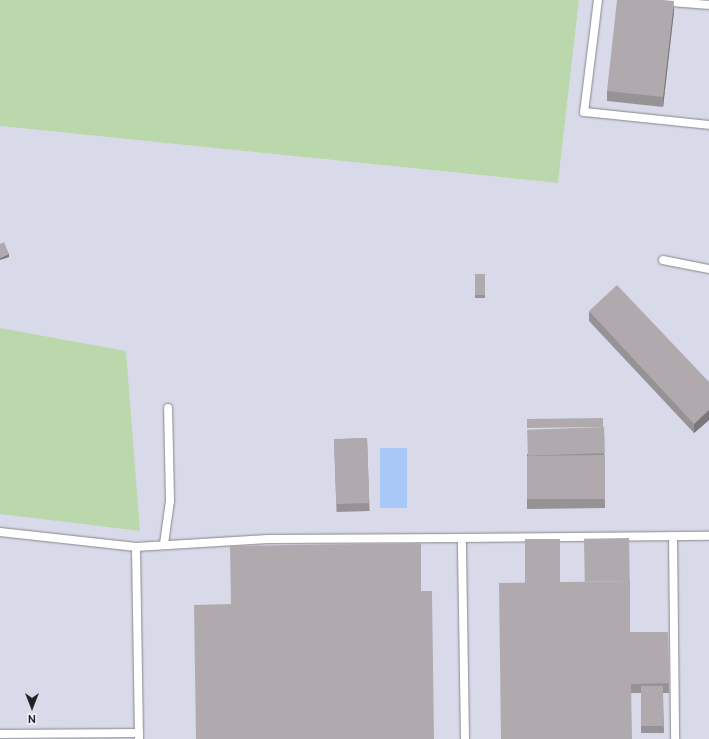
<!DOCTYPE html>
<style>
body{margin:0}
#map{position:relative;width:709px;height:739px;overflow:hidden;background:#e4e5ec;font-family:Ubuntu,sans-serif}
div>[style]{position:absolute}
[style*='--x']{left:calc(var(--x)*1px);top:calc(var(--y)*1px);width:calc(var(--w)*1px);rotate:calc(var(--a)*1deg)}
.built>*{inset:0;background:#d9dae9}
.green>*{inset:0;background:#bbd8ad}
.water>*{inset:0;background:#a8c9f8;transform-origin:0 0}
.roads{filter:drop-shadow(0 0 1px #86868d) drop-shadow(0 0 1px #86868d)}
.service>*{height:8px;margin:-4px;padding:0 4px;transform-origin:4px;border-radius:4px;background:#fff}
.wall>*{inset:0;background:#979296;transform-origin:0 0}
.shaded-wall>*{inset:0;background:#7b777a}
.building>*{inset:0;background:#b0aaaf;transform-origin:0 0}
span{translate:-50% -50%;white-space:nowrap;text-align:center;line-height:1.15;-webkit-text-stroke:4px #f1f2f9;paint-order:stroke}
.north{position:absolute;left:12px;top:687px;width:40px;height:40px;-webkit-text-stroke:3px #f1f2f9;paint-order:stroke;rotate:180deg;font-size:11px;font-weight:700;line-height:16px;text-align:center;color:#222225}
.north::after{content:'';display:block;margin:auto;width:14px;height:18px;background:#222225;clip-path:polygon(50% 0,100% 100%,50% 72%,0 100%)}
</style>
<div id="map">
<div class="built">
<i style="clip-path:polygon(579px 0,709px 0,709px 739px,0 739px,0 126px,558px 183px)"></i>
</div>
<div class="green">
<i style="clip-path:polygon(0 0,579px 0,558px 183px,0 126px)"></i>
<i style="clip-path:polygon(0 328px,126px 351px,140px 531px,0 514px)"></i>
</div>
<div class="water">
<i style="left:380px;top:448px;width:27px;height:60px"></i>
</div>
<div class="roads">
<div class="service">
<i style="--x:598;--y:0;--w:113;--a:97.1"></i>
<i style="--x:584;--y:112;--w:126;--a:5.9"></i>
<i style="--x:646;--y:0;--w:63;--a:4.5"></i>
<i style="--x:663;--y:260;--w:47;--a:11.1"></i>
<i style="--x:0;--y:532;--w:137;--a:6.3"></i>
<i style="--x:673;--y:536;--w:203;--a:89.4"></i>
<i style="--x:164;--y:544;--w:43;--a:-82.1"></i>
<i style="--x:170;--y:501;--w:93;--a:-91.2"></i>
<i style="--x:0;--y:734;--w:139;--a:-0.4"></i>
<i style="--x:139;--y:739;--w:192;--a:-90.9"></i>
<i style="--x:136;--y:547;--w:132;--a:-3.5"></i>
<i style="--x:268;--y:539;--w:194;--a:-0.3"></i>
<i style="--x:465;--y:739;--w:201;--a:-90.9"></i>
<i style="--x:462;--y:538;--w:247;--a:-0.5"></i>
</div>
</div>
<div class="wall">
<i style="clip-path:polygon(674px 11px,663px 107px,607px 101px,607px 91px)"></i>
<i style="left:485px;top:274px;width:24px;height:10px;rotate:90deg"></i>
<i style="clip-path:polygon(589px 311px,709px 382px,709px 420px,694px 433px,589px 321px)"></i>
<i style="clip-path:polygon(603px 427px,604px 427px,605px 508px,527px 509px,527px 454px)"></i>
<i style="left:367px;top:438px;width:73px;height:33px;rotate:88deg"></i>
<i style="clip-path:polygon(560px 582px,630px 632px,668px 632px,669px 693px,663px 693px,664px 733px,641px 733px,641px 693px,631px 693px)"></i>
</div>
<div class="shaded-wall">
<i style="clip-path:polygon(674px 1px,674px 11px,663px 107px,663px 97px)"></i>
<i style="clip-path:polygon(9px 254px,9px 257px,0 260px,0 258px)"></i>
<i style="clip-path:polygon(709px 410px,709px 420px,694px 433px,694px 424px)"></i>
</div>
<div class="building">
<i style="clip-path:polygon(617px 0,663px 0,674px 1px,663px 97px,607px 91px)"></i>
<i style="clip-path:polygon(4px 242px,9px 254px,0 258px,0 244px)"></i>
<i style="left:485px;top:274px;width:21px;height:10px;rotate:90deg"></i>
<i style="clip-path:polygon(617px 285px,709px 382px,709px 410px,694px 424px,589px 311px)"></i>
<i style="clip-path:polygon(603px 418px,603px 427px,527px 428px,527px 429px,527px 419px)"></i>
<i style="left:604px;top:427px;width:26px;height:77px;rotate:88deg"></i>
<i style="left:367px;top:438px;width:65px;height:33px;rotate:88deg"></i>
<i style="clip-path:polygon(605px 455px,605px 458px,527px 459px,527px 463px,527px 456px)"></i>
<i style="left:605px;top:458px;width:41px;height:78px;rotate:90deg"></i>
<i style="left:629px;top:538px;width:43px;height:45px;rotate:89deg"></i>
<i style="left:525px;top:539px;width:35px;height:44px"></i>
<i style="clip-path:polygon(421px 543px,421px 591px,432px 591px,434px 739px,196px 739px,194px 605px,231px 604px,230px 546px)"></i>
<i style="clip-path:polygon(630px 581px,630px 632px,668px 632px,669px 683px,631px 684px,632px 739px,501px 739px,499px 583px)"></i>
<i style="left:641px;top:686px;width:22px;height:40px"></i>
</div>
<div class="north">N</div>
</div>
